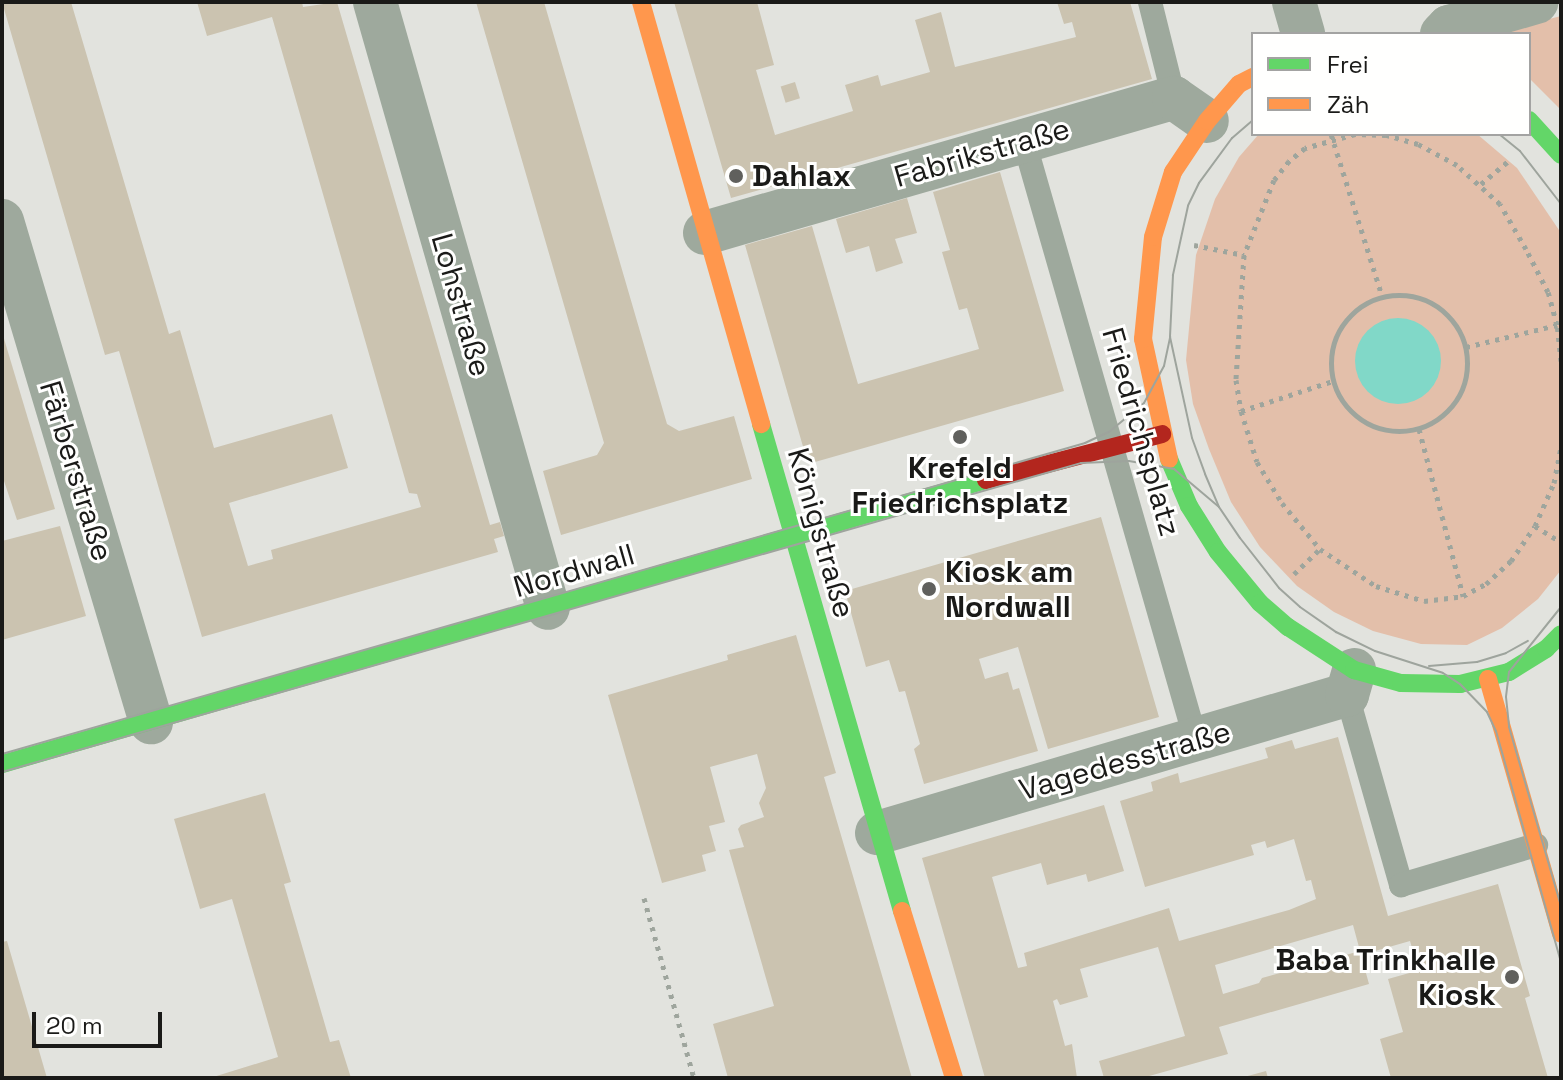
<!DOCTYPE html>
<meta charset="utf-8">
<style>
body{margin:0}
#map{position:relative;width:1563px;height:1080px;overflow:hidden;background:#e2e3de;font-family:"Space Grotesk",sans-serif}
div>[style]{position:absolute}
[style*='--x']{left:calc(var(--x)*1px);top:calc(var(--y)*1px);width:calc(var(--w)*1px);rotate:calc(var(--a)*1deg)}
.green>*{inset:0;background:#e3bfaa}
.water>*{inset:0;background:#81d8c8}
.round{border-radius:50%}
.building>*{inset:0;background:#cbc3b0;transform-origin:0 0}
.path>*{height:5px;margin-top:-2.5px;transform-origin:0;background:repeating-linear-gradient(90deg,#9ea59d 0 4px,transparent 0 10px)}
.path>.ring{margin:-2.5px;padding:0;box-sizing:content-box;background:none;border:5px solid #9ea59d;border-radius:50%}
.lane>*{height:24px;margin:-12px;padding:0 12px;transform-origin:12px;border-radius:12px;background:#9ea99d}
.street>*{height:44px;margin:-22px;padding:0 22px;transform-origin:22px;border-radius:22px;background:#9ea99d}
.fast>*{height:18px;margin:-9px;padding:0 9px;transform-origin:9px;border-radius:9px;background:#63d668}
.slow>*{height:18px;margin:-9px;padding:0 9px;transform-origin:9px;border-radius:9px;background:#ff974d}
.jam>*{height:18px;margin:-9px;padding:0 9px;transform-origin:9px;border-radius:9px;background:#b3261e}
.tram>*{height:2px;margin:-1px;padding:0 1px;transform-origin:1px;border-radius:1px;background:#9ea49d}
.dots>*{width:22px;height:22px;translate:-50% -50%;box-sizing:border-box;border:4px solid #fffffe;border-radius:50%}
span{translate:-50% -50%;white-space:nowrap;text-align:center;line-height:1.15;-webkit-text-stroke:6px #fffffe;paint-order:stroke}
.street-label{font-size:30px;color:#1a1a18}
.poi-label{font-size:30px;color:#1a1a18;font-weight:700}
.left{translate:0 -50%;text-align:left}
.right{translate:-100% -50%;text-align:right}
.frame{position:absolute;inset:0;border:4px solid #1a1a18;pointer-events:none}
.legend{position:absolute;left:1251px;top:32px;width:280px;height:104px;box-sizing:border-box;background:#fffffe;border:2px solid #a3a3a2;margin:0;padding:10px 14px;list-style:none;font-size:24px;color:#1a1a18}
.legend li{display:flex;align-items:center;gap:16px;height:40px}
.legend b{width:40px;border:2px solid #a3a3a2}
.scale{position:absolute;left:32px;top:1012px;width:130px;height:36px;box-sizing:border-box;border:4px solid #1a1a18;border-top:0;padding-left:10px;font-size:24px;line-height:28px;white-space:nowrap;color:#1a1a18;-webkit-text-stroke:6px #fffffe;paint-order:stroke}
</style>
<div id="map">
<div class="green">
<i style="clip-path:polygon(1561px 16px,1561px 110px,1529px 78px,1529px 34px,1490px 34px)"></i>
<i style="clip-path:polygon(1259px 134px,1477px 134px,1517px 168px,1561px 233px,1561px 570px,1538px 599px,1502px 628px,1467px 645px,1421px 644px,1373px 631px,1334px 612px,1297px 586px,1260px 547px,1231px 502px,1209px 449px,1193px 404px,1186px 360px,1196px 255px,1215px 199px,1239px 157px)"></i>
</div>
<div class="water">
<i class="round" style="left:1355px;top:318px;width:86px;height:86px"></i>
</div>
<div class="building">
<i style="clip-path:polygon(2px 2px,71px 2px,169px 334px,180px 330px,214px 448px,332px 414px,348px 468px,229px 503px,248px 566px,273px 559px,271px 550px,421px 507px,417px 494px,409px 493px,272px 17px,207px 36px,197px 2px,302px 2px,303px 7px,337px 2px,490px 525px,500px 522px,504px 536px,494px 539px,498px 552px,202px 637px,119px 351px,105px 355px)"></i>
<i style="clip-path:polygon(476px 2px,544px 2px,667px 424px,679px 431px,734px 416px,752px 479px,561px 535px,543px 471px,597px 455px,604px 443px)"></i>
<i style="clip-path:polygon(674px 2px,757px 2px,774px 65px,756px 70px,775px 135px,853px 111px,845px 85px,878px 75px,881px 86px,930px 72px,915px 20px,941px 12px,955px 67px,1076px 37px,1072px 22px,1064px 24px,1057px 2px,1130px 2px,1152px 79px,731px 198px)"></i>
<i style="left:795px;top:82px;width:17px;height:15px;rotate:73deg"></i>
<i style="clip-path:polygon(1000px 172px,1064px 391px,808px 464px,745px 245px,812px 226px,858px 384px,979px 349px,967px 308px,959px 310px,942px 252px,950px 250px,933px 192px)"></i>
<i style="clip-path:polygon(907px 198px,917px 233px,895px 239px,903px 263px,876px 272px,869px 246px,846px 253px,836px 219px)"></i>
<i style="clip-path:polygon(2px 332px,55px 509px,17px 520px,2px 475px)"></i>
<i style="clip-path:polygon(1101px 517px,1159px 717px,1048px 749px,1018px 647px,979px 659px,985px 679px,1008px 672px,1013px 690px,1019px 688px,1038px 751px,924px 784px,914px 749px,920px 744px,905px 691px,899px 692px,889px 660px,866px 667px,845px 591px)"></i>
<i style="clip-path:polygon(60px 526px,86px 616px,2px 640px,2px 541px)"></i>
<i style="clip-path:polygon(796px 635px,836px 773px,824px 777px,912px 1078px,728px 1078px,713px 1024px,774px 1006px,729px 850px,744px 847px,738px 829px,741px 825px,764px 817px,759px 803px,766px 788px,757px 754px,710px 767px,725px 822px,709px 826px,716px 851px,702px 855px,706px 871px,662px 883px,608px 695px,728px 660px,727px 655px)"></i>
<i style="clip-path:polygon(evenodd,1338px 737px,1388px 916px,1498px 884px,1530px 996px,1525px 998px,1548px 1078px,1391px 1078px,1380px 1039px,1403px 1032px,1388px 979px,1427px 968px,1425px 963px,1417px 965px,1410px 941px,1361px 955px,1369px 984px,1219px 1027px,1228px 1054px,1142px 1078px,1104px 1078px,1099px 1061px,1185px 1036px,1158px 947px,1080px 969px,1088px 997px,1060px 1005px,1057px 999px,1053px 1001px,1065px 1046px,1072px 1044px,1077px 1078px,985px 1078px,922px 858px,1104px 805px,1124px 871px,1088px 882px,1086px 874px,1047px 885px,1041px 863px,992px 877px,1018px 968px,1027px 966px,1024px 953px,1169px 908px,1179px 941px,1289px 910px,1316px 899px,1311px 880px,1306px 881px,1294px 839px,1267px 848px,1265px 841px,1251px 845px,1254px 855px,1145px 887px,1120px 801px,1153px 791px,1151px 782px,1178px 773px,1180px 783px,1268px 758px,1265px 748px,1292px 740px,1295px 749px,1338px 737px,1353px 925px,1360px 951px,1262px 978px,1259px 983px,1223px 994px,1215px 965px,1353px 925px)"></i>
<i style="clip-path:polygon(265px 793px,291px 882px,284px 884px,330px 1042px,339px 1040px,351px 1078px,210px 1078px,278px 1057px,232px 899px,200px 909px,174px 819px)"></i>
<i style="clip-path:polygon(7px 941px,47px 1078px,2px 1078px,2px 942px)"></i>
<i style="clip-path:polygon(1266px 1071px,1268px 1078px,1244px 1078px,1244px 1077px)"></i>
</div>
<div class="path">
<i style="--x:1331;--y:134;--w:170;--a:72.5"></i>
<i style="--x:1481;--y:184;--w:35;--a:-40"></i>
<i style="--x:1194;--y:245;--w:51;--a:11.3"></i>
<i class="ring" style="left:1331px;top:295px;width:131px;height:131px"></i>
<i style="--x:1466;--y:347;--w:94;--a:-13.6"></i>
<i style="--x:1561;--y:361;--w:36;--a:-96"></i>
<i style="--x:1557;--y:325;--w:34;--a:-105"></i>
<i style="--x:1548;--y:292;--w:48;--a:-117.1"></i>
<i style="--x:1526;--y:249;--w:52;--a:-120"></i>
<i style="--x:1500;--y:204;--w:58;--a:-137.8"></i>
<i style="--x:1457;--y:165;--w:44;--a:-151.7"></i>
<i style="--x:1418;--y:144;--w:33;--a:-164"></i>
<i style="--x:1386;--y:135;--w:31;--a:-178"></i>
<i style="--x:1355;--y:134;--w:52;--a:164.4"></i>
<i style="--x:1305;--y:148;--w:21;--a:141"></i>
<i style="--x:1289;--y:161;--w:24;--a:128"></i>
<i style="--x:1274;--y:180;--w:81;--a:111.8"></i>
<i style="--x:1244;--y:255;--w:125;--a:93.7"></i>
<i style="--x:1236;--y:380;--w:31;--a:81"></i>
<i style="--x:1241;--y:411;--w:53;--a:72.6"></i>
<i style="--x:1257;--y:462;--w:48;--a:58.6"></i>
<i style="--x:1282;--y:503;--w:60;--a:50.4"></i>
<i style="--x:1320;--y:549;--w:67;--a:33.5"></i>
<i style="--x:1376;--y:586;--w:50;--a:17.4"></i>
<i style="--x:1424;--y:601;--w:39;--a:-7"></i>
<i style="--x:1463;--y:596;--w:26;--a:-28"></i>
<i style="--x:1486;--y:584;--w:34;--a:-43"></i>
<i style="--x:1511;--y:561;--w:42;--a:-55.6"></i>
<i style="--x:1535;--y:526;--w:47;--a:-66.2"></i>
<i style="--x:1554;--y:483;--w:37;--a:-79"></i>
<i style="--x:1241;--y:411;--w:97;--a:-18.1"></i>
<i style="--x:1419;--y:429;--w:173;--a:75.2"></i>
<i style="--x:1535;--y:526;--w:31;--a:32"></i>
<i style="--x:1294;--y:574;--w:36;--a:-44"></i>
<i style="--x:644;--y:898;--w:187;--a:74.5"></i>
</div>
<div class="lane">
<i style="--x:1150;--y:2;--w:99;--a:76"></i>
<i style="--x:1024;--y:141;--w:624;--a:74"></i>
<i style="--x:1347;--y:695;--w:198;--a:74.1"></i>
<i style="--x:1401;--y:885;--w:141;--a:-16.5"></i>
</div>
<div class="street">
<i style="--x:375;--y:2;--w:630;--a:74.07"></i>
<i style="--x:1294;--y:2;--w:33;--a:74"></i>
<i style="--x:1442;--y:34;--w:10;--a:-45"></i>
<i style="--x:1449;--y:27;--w:91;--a:-16"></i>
<i style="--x:2;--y:221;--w:523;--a:73.44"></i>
<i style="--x:705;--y:233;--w:488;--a:-16.1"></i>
<i style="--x:1174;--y:98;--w:40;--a:34.9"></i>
<i style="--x:877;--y:833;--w:490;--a:-16.4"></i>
<i style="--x:1347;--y:695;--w:26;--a:-74"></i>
</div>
<div class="fast">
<i style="--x:1529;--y:120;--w:47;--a:47.6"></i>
<i style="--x:761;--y:424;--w:507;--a:73.85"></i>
<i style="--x:1169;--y:459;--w:51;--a:66.9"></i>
<i style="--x:1189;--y:506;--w:54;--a:57.8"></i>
<i style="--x:1218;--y:552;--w:66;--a:50.5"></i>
<i style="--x:1260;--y:603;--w:37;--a:41"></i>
<i style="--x:1288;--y:627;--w:79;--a:33.1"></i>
<i style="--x:1354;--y:670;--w:49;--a:15.5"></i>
<i style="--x:1401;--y:683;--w:59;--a:1"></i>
<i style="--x:1460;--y:684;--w:50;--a:-13.8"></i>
<i style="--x:1509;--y:672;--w:44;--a:-31.9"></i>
<i style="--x:1546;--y:649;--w:21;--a:-45"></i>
<i style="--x:2;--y:764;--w:1024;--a:-16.1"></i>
</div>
<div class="slow">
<i style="--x:641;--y:2;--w:439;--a:74.1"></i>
<i style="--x:1169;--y:459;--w:123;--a:-102.2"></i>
<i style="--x:1143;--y:339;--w:102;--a:-84.4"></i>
<i style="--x:1153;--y:237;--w:68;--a:-72.9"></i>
<i style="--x:1173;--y:172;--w:61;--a:-56.3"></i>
<i style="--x:1207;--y:121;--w:49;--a:-49.1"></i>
<i style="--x:1239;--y:84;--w:16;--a:-27"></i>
<i style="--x:1488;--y:679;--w:265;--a:74"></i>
<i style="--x:902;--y:911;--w:175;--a:72.7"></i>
</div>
<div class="jam">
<i style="--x:986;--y:480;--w:182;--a:-14.6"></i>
</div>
<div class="tram">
<i style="--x:1253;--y:120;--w:28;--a:139"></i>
<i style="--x:1232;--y:138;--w:56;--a:126.3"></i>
<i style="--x:1199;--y:183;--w:25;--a:116"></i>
<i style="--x:1188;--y:206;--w:71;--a:102.3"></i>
<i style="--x:1173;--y:275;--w:62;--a:92.8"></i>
<i style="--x:1170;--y:337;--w:103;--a:77.7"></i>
<i style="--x:1192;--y:438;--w:38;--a:70"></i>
<i style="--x:1205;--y:474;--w:36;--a:67"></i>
<i style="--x:1219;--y:507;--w:37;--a:56"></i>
<i style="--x:1240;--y:538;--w:63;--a:52"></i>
<i style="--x:1279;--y:588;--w:28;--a:42"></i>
<i style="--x:1300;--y:607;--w:44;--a:34.8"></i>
<i style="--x:1336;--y:632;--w:43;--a:26"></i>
<i style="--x:1375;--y:651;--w:71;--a:17.9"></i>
<i style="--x:1443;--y:673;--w:20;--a:33"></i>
<i style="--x:1460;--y:684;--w:39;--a:46"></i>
<i style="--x:1487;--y:712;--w:21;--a:65"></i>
<i style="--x:1496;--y:731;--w:241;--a:74.3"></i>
<i style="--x:1499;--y:134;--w:27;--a:39"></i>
<i style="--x:1520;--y:151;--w:67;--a:52.3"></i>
<i style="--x:1561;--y:607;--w:83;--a:128.7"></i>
<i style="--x:1509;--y:672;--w:25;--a:97"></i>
<i style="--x:1506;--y:697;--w:30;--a:84"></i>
<i style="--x:1509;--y:727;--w:186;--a:73.8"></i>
<i style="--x:1429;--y:666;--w:48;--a:-4.8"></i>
<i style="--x:1477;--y:662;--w:30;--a:-17"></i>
<i style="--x:1506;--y:653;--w:25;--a:-29"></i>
<i style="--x:2;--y:754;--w:1127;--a:-16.02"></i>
<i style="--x:1085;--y:443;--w:26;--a:-25"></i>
<i style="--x:1109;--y:432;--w:45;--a:-39.6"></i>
<i style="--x:1144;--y:403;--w:42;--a:-61.6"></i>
<i style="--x:1164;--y:366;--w:30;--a:-78"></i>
<i style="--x:2;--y:772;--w:1122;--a:-15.98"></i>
<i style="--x:1081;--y:463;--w:48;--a:-2.4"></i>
<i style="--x:1129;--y:461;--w:46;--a:10.1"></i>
<i style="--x:1174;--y:469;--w:59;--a:40.2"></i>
</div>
<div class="dots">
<i style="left:736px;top:176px;background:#60605d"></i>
<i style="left:960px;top:437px;background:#60605d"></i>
<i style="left:929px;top:589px;background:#60605d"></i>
<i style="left:1512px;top:977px;background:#60605d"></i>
</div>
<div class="street-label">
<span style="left:982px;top:153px;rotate:-16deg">Fabrikstraße</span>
<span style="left:461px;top:305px;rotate:74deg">Lohstraße</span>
<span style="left:1141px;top:432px;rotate:74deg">Friedrichsplatz</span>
<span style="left:76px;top:471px;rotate:73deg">Färberstraße</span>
<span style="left:821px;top:533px;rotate:74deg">Königstraße</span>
<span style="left:574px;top:571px;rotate:-16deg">Nordwall</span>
<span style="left:1125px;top:761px;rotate:-16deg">Vagedesstraße</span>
</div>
<div class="poi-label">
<span class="left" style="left:752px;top:176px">Dahlax</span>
<span style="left:960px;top:485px">Krefeld<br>Friedrichsplatz</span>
<span class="left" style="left:945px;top:589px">Kiosk am<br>Nordwall</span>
<span class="right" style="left:1496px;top:977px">Baba Trinkhalle<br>Kiosk</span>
</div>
<div class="frame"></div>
<ul class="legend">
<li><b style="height:10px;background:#63d668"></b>Frei</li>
<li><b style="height:10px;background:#ff974d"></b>Zäh</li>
</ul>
<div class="scale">20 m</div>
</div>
